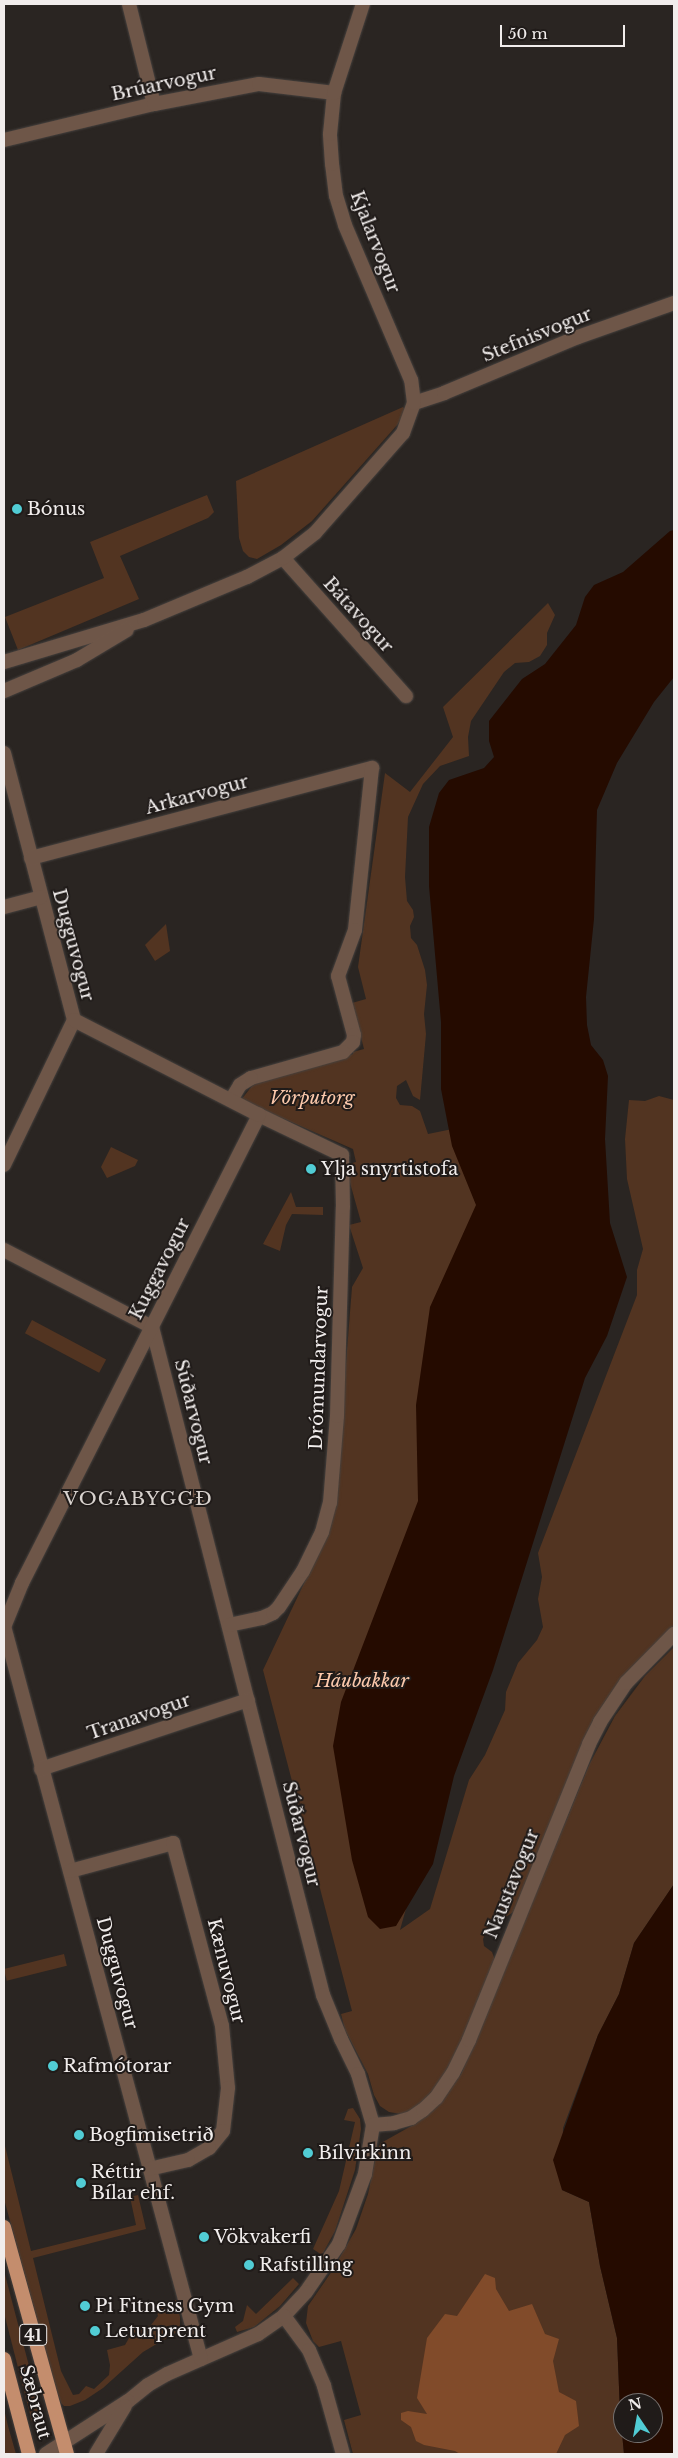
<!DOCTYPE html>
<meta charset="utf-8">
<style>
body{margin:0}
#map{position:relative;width:678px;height:2458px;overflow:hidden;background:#2a2522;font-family:"Libre Baskerville",serif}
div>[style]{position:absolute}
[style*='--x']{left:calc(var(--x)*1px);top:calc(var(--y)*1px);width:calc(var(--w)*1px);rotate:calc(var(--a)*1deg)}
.green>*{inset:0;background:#523421;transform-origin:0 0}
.forest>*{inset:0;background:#814b2a}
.water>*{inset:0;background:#250b00}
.roads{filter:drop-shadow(0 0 1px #46413e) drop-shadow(0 0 1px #46413e)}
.minor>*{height:14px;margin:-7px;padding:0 7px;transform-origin:7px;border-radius:7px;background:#6e5648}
.trunk>*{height:14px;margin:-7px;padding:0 7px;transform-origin:7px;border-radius:7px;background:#c48d6d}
.dots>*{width:14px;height:14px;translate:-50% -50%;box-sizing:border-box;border:2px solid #201b19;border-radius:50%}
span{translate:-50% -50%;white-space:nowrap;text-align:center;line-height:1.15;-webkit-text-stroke:4px #201b19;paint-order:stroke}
.shield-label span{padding:1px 4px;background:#201b19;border:1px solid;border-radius:4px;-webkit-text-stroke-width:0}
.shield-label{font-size:16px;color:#f1edec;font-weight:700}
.street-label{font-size:18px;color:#f1edec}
.poi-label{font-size:18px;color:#f1edec}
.left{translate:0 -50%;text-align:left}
.park-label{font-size:18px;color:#fbc8ab;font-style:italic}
.neighbourhood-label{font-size:19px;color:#d8d2ce;letter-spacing:1px}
.frame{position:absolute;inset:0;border:5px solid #f1edec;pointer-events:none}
.north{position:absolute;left:613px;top:2393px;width:50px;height:50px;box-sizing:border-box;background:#201b19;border:1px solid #746f6d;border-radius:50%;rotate:348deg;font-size:14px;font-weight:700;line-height:20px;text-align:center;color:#f1edec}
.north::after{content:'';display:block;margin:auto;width:18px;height:22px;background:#51ccd4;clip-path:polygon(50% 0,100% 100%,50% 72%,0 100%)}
.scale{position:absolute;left:500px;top:25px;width:125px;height:22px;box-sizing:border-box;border:2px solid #f1edec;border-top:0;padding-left:6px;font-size:15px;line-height:18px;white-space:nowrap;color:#f1edec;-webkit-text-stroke:4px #201b19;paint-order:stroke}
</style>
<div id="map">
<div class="green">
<i style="clip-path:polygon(403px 407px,406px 411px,398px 424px,312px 521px,281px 545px,257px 559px,249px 557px,243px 551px,239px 538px,236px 481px)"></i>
<i style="clip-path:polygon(207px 495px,214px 512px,208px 518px,120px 556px,139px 599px,18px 650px,5px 617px,104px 578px,90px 542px)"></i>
<i style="clip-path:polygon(548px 603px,555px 615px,547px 633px,547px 645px,540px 656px,529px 662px,515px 663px,504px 672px,471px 721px,468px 737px,469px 756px,440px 766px,423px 784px,408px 817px,405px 877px,407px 901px,413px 910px,414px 917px,410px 926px,411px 938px,417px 945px,425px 970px,427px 985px,424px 1014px,426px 1034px,420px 1100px,413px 1096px,406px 1080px,397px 1086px,396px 1098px,400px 1105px,412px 1106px,420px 1111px,428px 1134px,556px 1108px,434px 1809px,400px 1930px,430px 1909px,469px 1780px,485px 1755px,505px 1710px,506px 1692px,518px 1663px,537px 1640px,543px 1627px,538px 1599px,542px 1577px,538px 1553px,637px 1295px,637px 1270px,643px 1249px,627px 1179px,625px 1139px,629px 1100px,645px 1101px,659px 1096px,674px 1100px,674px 1627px,645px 1655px,617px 1686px,515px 1911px,504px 1918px,492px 1919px,483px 1939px,484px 1946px,492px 1952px,495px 1960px,451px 2069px,432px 2097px,414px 2110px,401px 2114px,389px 2112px,380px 2106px,374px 2095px,368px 2074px,345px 2030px,341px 2014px,352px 2011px,263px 1670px,324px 1541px,335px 1503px,352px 1287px,363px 1268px,349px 1225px,361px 1222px,345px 1165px,356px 1162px,353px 1149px,241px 1100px,252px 1086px,259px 1082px,353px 1054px,353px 1052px,364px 1049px,352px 1003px,366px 999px,358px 967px,385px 773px,410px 792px,453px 737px,443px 707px)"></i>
<i style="clip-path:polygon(166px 924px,170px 951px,155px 961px,145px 945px)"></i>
<i style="clip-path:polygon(111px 1147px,138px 1160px,135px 1166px,107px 1178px,101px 1167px)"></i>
<i style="clip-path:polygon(291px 1192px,296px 1207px,323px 1207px,323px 1215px,292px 1214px,286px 1225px,280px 1251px,263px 1244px)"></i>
<i style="left:32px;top:1320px;width:84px;height:15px;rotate:28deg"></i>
<i style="clip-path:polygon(674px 1647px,674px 1884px,634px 1943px,619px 1994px,598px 2035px,563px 2128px,562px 2190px,589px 2202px,600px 2266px,617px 2338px,620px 2412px,624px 2454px,353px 2454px,344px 2420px,361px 2415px,341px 2341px,319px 2347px,313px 2341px,306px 2323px,308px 2306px,332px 2271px,356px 2229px,368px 2194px,377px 2150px,381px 2143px,413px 2125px,438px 2105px,461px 2074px,589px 1765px,615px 1716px,645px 1676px)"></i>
<i style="left:64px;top:1954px;width:12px;height:62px;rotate:76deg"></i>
<i style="clip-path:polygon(353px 2108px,360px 2119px,361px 2129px,355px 2170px,335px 2231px,322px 2255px,313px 2249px,339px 2191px,355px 2122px,344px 2120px,348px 2109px)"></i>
<i style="clip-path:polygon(4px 2142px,31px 2251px,136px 2225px,130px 2197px,138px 2195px,146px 2229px,33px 2258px,61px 2371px,73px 2395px,79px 2394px,86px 2386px,94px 2389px,109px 2375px,110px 2365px,107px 2350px,125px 2345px,129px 2338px,127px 2331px,151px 2325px,158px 2316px,155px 2306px,176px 2300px,180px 2317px,180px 2327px,177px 2332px,143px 2352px,103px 2388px,85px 2400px,70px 2406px,64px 2406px,61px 2403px,57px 2392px,4px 2199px)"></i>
<i style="clip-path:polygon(4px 2271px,43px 2419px,32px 2422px,4px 2313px)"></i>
<i style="clip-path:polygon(293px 2278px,299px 2284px,280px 2306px,254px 2327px,237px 2332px,235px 2327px,243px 2321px,247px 2305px,256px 2314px)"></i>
<i style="clip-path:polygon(4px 2409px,8px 2426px,16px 2454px,4px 2454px)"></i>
</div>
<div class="forest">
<i style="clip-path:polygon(485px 2274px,495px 2278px,496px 2289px,509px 2311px,532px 2304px,545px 2334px,559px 2339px,553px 2361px,559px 2392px,576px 2401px,579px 2426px,565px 2435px,556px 2454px,460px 2454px,455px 2451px,424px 2445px,416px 2441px,411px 2427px,401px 2420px,401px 2413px,408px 2411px,427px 2414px,417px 2398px,427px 2338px,445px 2314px,457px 2316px)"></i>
</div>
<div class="water">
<i style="clip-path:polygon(674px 530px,674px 677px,654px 702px,617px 763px,597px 810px,594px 919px,586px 997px,587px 1025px,591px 1045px,603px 1060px,608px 1076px,605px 1139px,610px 1223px,627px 1277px,607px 1336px,585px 1378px,493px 1670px,454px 1776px,433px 1864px,396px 1926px,380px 1929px,368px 1917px,352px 1860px,333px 1746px,341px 1702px,418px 1501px,416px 1405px,430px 1307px,476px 1205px,452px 1146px,441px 1089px,441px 1022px,429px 886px,429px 827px,439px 793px,449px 780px,484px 768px,494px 757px,489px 741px,489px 721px,522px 679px,545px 664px,576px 625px,585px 597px,594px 585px,623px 572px,670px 531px)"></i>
<i style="clip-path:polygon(evenodd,674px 1884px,674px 2454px,624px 2454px,620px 2412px,617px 2338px,600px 2266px,589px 2202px,562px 2190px,553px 2160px,598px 2035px,619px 1994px,634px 1943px,674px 1884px,623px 2403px,653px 2403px,653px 2433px,623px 2433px,623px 2403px)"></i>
</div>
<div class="roads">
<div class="minor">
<i style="--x:129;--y:4;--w:103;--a:76"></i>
<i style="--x:4;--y:140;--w:154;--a:-13.5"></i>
<i style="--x:154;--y:104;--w:107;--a:-10.8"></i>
<i style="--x:259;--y:84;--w:76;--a:6.8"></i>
<i style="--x:414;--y:403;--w:32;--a:-18"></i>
<i style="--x:444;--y:393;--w:145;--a:-22.7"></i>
<i style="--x:578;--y:337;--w:102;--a:-19.5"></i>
<i style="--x:283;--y:558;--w:185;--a:48.3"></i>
<i style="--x:4;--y:662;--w:146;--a:-16.7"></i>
<i style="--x:144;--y:620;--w:112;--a:-22.7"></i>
<i style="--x:247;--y:577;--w:41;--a:-27.8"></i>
<i style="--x:283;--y:558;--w:41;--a:-38"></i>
<i style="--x:315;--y:533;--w:133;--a:-48.7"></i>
<i style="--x:403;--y:433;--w:32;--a:-70"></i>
<i style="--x:414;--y:403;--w:23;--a:-97"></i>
<i style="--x:411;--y:380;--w:168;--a:-113.1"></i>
<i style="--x:345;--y:225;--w:30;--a:-107"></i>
<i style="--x:336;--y:196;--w:32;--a:-97"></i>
<i style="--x:332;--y:164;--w:30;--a:-94"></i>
<i style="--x:330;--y:134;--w:41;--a:-84.4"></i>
<i style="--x:334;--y:93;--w:94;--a:-72"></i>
<i style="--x:4;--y:691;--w:79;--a:-23"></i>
<i style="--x:77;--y:660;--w:58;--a:-31"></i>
<i style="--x:4;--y:753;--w:276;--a:75.3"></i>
<i style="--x:74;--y:1020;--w:161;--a:115.8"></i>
<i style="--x:31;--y:858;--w:353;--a:-14.8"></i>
<i style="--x:372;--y:768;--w:163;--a:96"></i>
<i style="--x:355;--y:930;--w:49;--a:110.3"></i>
<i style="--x:338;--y:976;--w:61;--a:74.8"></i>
<i style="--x:354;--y:1035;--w:7;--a:98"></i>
<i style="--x:353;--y:1042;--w:14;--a:135"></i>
<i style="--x:343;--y:1052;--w:96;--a:164.2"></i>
<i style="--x:251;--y:1078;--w:13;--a:148"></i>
<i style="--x:240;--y:1085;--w:17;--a:121"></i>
<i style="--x:4;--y:907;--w:38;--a:-15"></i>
<i style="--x:4;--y:1250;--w:167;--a:27.5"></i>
<i style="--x:152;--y:1327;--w:690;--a:75.64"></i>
<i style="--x:323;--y:1995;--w:48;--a:67.8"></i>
<i style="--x:341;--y:2039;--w:39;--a:64"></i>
<i style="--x:358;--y:2074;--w:53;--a:73.6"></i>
<i style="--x:373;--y:2125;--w:50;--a:99.3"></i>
<i style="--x:365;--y:2174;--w:75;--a:110.4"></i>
<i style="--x:339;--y:2244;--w:58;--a:124.5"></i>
<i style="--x:306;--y:2292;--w:33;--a:133"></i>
<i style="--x:284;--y:2316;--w:32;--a:145"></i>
<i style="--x:258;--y:2334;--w:99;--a:156.3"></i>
<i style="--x:167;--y:2374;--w:22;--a:150"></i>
<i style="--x:148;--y:2385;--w:26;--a:141"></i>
<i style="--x:128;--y:2401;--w:98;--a:147.1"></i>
<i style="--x:229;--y:1625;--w:34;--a:-12"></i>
<i style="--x:262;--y:1618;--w:12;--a:-24"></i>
<i style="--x:273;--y:1613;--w:8;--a:-45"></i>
<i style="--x:279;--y:1607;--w:43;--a:-56.3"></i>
<i style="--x:303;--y:1571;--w:43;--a:-64"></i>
<i style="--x:322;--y:1532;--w:30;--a:-75"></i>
<i style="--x:330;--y:1503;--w:87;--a:-85.4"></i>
<i style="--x:337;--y:1416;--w:209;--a:-88.4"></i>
<i style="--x:343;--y:1207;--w:52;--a:-91.1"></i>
<i style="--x:342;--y:1155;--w:92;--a:-154.3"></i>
<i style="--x:4;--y:1626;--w:759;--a:74.96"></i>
<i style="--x:4;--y:1627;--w:48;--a:-67.8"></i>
<i style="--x:22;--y:1583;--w:525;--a:-63.14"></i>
<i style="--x:259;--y:1115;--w:208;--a:-152.8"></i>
<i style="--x:41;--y:1769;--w:218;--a:-18.4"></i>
<i style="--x:70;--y:1871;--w:107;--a:-15.2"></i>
<i style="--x:173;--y:1843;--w:189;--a:75"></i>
<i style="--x:222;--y:2026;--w:62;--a:84.5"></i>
<i style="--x:228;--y:2088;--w:43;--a:96.6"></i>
<i style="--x:223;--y:2131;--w:22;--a:129"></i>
<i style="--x:209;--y:2148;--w:24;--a:150"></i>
<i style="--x:188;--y:2160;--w:39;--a:167"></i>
<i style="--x:373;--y:2125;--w:21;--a:-5"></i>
<i style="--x:394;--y:2123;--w:18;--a:-16"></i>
<i style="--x:411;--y:2118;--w:14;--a:-34"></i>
<i style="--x:423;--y:2110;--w:18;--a:-43"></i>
<i style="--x:436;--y:2098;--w:30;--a:-56"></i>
<i style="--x:453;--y:2073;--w:37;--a:-64"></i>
<i style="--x:469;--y:2040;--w:319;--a:-67.9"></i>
<i style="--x:589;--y:1744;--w:25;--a:-63"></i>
<i style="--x:600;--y:1722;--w:47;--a:-56.3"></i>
<i style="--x:626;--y:1683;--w:69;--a:-45.6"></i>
<i style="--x:284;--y:2316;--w:42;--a:53.7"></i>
<i style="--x:309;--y:2350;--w:39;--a:67"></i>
<i style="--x:324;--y:2386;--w:71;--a:74.4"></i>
<i style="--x:96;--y:2454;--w:56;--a:-58.9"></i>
</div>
<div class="trunk">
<i style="--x:4;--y:2227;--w:236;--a:74.5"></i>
<i style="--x:4;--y:2359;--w:98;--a:75.3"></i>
</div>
</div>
<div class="dots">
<i style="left:17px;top:509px;background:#51ccd4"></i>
<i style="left:311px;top:1169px;background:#51ccd4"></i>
<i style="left:53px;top:2066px;background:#51ccd4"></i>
<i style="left:79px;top:2135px;background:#51ccd4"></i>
<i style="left:308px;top:2153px;background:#51ccd4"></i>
<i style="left:81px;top:2183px;background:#51ccd4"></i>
<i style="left:204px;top:2237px;background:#51ccd4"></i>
<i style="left:249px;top:2265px;background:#51ccd4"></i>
<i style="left:85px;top:2306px;background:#51ccd4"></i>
<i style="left:95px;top:2331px;background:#51ccd4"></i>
</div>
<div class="shield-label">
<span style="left:33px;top:2335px">41</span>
</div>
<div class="street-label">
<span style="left:164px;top:84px;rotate:-12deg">Brúarvogur</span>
<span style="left:375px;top:242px;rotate:69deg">Kjalarvogur</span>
<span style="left:537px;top:335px;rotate:-22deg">Stefnisvogur</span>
<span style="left:358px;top:615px;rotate:48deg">Bátavogur</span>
<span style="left:197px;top:795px;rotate:-15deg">Arkarvogur</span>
<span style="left:73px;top:945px;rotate:75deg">Dugguvogur</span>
<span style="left:160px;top:1269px;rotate:-63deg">Kuggavogur</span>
<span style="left:319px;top:1368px;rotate:-88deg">Drómundarvogur</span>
<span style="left:193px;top:1412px;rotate:76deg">Súðarvogur</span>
<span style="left:139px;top:1717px;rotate:-19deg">Tranavogur</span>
<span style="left:301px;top:1834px;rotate:76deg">Súðarvogur</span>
<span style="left:512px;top:1884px;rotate:-68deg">Naustavogur</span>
<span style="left:226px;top:1971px;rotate:76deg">Kænuvogur</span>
<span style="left:117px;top:1973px;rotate:75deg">Dugguvogur</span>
<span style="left:35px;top:2402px;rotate:75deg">Sæbraut</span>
</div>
<div class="poi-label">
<span class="left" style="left:27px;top:509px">Bónus</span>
<span class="left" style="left:321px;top:1169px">Ylja snyrtistofa</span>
<span class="left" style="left:63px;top:2066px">Rafmótorar</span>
<span class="left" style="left:89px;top:2135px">Bogfimisetrið</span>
<span class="left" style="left:318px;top:2153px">Bílvirkinn</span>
<span class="left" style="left:91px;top:2183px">Réttir<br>Bílar ehf.</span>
<span class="left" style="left:214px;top:2237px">Vökvakerfi</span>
<span class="left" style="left:259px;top:2265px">Rafstilling</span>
<span class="left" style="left:95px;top:2306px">Pi Fitness Gym</span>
<span class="left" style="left:105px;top:2331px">Leturprent</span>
</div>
<div class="park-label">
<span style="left:312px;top:1098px">Vörputorg</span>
<span style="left:362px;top:1681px">Háubakkar</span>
</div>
<div class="neighbourhood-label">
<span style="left:138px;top:1499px">VOGABYGGÐ</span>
</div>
<div class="frame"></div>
<div class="north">N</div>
<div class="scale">50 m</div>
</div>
